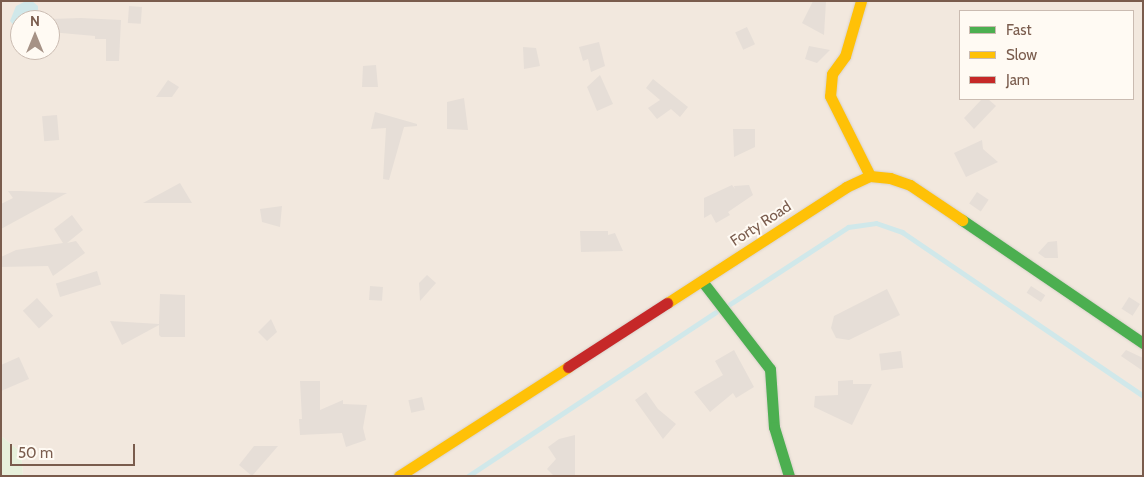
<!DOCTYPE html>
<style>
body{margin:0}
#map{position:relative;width:1144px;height:477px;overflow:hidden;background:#f9f5f0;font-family:Cabin,sans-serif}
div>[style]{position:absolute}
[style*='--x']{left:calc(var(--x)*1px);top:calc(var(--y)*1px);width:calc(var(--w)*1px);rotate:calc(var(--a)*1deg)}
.residential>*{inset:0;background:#f2e8de}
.green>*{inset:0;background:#e7f0db}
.water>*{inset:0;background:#d0e8ea}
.stream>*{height:5px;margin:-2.5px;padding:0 2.5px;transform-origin:2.5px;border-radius:2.5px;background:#d0e8ea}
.building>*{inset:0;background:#e6ded7;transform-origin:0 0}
.roads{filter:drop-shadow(0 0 1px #d9d2cb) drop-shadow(0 0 1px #d9d2cb)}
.fast>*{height:11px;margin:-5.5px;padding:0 5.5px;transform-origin:5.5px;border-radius:5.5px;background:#4caf50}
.slow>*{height:11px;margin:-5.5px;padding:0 5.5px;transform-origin:5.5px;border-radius:5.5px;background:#ffc107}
.jam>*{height:11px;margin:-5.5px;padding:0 5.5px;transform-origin:5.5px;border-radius:5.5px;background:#c62828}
span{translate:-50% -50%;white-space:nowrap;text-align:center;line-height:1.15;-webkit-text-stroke:4px #fffaf3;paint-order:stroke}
.street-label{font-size:15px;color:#7a5c4d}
.frame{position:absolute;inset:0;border:2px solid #7a5c4d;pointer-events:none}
.legend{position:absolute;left:959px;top:10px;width:175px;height:90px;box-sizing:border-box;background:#fffaf3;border:1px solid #cabbb1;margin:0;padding:6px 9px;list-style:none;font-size:15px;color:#7a5c4d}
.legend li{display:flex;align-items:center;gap:10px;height:25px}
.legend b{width:25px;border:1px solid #cabbb1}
.north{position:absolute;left:10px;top:10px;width:50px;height:50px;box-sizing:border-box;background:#fffaf3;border:1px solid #cabbb1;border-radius:50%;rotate:0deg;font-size:14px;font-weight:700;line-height:20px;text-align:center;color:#7a5c4d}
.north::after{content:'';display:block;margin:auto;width:18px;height:22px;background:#a69286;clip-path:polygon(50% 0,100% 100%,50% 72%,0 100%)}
.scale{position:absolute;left:10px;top:444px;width:125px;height:22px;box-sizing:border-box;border:2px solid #7a5c4d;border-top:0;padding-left:6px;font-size:15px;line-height:18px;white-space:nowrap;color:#7a5c4d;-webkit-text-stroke:4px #fffaf3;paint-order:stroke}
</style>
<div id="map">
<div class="residential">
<i style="clip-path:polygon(evenodd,1px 1px,1143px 1px,1143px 476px,23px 476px,21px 452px,1px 436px,1px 1px,960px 11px,1133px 11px,1133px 99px,960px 99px,960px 11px,1px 1px,20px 20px,50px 20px,50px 50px,20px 50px,20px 20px)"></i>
</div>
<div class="green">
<i style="clip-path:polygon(1px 436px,21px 452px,23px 476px,1px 476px)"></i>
</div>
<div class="water">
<i style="clip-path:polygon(26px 1px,32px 1px,38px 6px,38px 19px,20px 20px,18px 30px,10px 21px,16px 6px)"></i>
</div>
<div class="stream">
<i style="--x:730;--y:304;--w:141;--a:-33.1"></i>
<i style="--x:848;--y:227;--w:28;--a:-8"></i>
<i style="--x:876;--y:223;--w:28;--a:19"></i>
<i style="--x:902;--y:232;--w:292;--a:34.2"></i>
<i style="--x:468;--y:476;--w:297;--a:-33.5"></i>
</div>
<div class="building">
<i style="clip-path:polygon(813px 1px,826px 1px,824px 35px,802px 23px)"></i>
<i style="left:129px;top:6px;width:13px;height:17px;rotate:4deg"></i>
<i style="clip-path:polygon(81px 18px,121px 20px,119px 61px,106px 61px,106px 39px,95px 39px,95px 36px,50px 32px,50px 19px)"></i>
<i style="left:747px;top:27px;width:19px;height:13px;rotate:65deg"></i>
<i style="clip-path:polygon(599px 42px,605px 66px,591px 72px,588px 59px,583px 61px,579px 47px)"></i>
<i style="clip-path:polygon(809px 46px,830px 50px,817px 63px,805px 59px)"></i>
<i style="clip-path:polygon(523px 47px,536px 48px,540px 66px,524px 69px)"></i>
<i style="clip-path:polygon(376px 65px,378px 87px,362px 87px,363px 66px)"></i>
<i style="clip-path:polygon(600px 75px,613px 104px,597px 111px,587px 87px)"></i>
<i style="clip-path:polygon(653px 79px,688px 107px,680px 117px,671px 109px,657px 119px,648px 108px,660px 100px,646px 88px)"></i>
<i style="clip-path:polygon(168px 80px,179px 87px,172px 97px,156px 97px)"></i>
<i style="clip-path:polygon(464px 98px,468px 130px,447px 129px,447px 102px)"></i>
<i style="clip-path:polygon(982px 99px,988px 99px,996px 106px,974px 129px,964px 118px)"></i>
<i style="clip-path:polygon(375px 112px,417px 124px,417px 126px,404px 127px,389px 180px,383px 179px,386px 128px,371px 129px)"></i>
<i style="left:57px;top:115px;width:25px;height:15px;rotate:85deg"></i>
<i style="clip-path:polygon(733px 129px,755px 129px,755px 147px,734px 157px)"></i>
<i style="clip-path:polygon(982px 140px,983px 149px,998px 162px,966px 177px,954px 153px)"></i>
<i style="clip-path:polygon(180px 183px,192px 203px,143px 203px)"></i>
<i style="clip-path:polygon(732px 185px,735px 189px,734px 186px,749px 185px,753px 195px,728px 212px,730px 215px,716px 223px,711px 214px,704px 218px,704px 198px)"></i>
<i style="clip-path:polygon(8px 191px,21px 191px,67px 193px,1px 229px,1px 204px,13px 198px)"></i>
<i style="left:977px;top:192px;width:14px;height:14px;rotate:34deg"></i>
<i style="clip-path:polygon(282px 206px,280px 227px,262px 222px,260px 209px)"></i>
<i style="clip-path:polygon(72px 215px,83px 230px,67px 243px,76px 241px,85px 253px,53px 276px,48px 266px,1px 267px,1px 257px,16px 250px,63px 243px,54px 229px)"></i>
<i style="clip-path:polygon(580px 231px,608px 231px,608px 235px,615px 233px,623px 251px,581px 252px)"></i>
<i style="clip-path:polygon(1057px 241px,1058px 258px,1045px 258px,1038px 253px,1048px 242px)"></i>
<i style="left:97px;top:271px;width:14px;height:43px;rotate:73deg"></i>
<i style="clip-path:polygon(427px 275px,436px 283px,420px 301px,419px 283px)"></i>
<i style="left:370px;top:286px;width:13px;height:14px;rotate:4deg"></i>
<i style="left:1031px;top:286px;width:17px;height:8px;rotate:33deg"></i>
<i style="clip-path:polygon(887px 289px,900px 315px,849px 340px,836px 338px,831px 328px,834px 316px)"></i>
<i style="clip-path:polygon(160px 294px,185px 295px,185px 337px,161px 337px,159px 335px,159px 325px,122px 345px,110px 321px,159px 324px)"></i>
<i style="left:1129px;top:297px;width:13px;height:14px;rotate:32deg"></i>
<i style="left:37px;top:298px;width:24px;height:19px;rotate:48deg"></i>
<i style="clip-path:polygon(271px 319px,277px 332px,267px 341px,258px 332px)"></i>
<i style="clip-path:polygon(734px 350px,754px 387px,736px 398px,733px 393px,710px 412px,694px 392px,723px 375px,715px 361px)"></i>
<i style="clip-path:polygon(1126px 350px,1143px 358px,1143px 371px,1121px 356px)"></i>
<i style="left:901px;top:351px;width:17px;height:22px;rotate:83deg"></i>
<i style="clip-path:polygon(19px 357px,29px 379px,1px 391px,1px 365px)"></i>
<i style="clip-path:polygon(853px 380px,853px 384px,872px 384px,852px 425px,814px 407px,815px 396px,838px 395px,838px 381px)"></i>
<i style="clip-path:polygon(300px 381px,320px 381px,320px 410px,343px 400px,343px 404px,367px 405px,363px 428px,366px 440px,346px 447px,342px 433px,300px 435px,299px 419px,302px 419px)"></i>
<i style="clip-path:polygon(646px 392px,658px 409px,676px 424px,663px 439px,635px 400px)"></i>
<i style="left:422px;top:397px;width:13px;height:14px;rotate:77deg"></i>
<i style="clip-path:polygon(575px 435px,575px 476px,554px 476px,547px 469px,556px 459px,548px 447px,559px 439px)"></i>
<i style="clip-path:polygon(254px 446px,278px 446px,252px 476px,239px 465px)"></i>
</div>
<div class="roads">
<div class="fast">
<i style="--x:962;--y:220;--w:219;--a:34.2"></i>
<i style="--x:702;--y:281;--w:111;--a:52.3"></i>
<i style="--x:770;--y:369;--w:58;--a:86.1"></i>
<i style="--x:774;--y:427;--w:51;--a:73"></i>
</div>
<div class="slow">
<i style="--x:861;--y:1;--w:57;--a:106.2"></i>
<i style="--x:845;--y:56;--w:22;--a:126"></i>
<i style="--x:832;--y:74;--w:22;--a:95"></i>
<i style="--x:830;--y:96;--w:89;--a:63.4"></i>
<i style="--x:667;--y:303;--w:213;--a:-32.9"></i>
<i style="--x:846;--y:187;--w:26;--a:-25"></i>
<i style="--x:870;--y:176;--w:20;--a:6"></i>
<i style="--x:890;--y:178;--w:21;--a:19"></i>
<i style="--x:910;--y:185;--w:63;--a:33.9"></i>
<i style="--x:399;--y:476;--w:201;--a:-32.8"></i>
</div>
<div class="jam">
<i style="--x:568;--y:367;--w:118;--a:-32.9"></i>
</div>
</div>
<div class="street-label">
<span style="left:761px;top:224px;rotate:-33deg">Forty Road</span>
</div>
<div class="frame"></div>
<ul class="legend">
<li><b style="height:6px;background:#4caf50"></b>Fast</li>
<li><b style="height:6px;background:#ffc107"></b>Slow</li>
<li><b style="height:6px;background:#c62828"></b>Jam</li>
</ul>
<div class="north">N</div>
<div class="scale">50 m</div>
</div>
